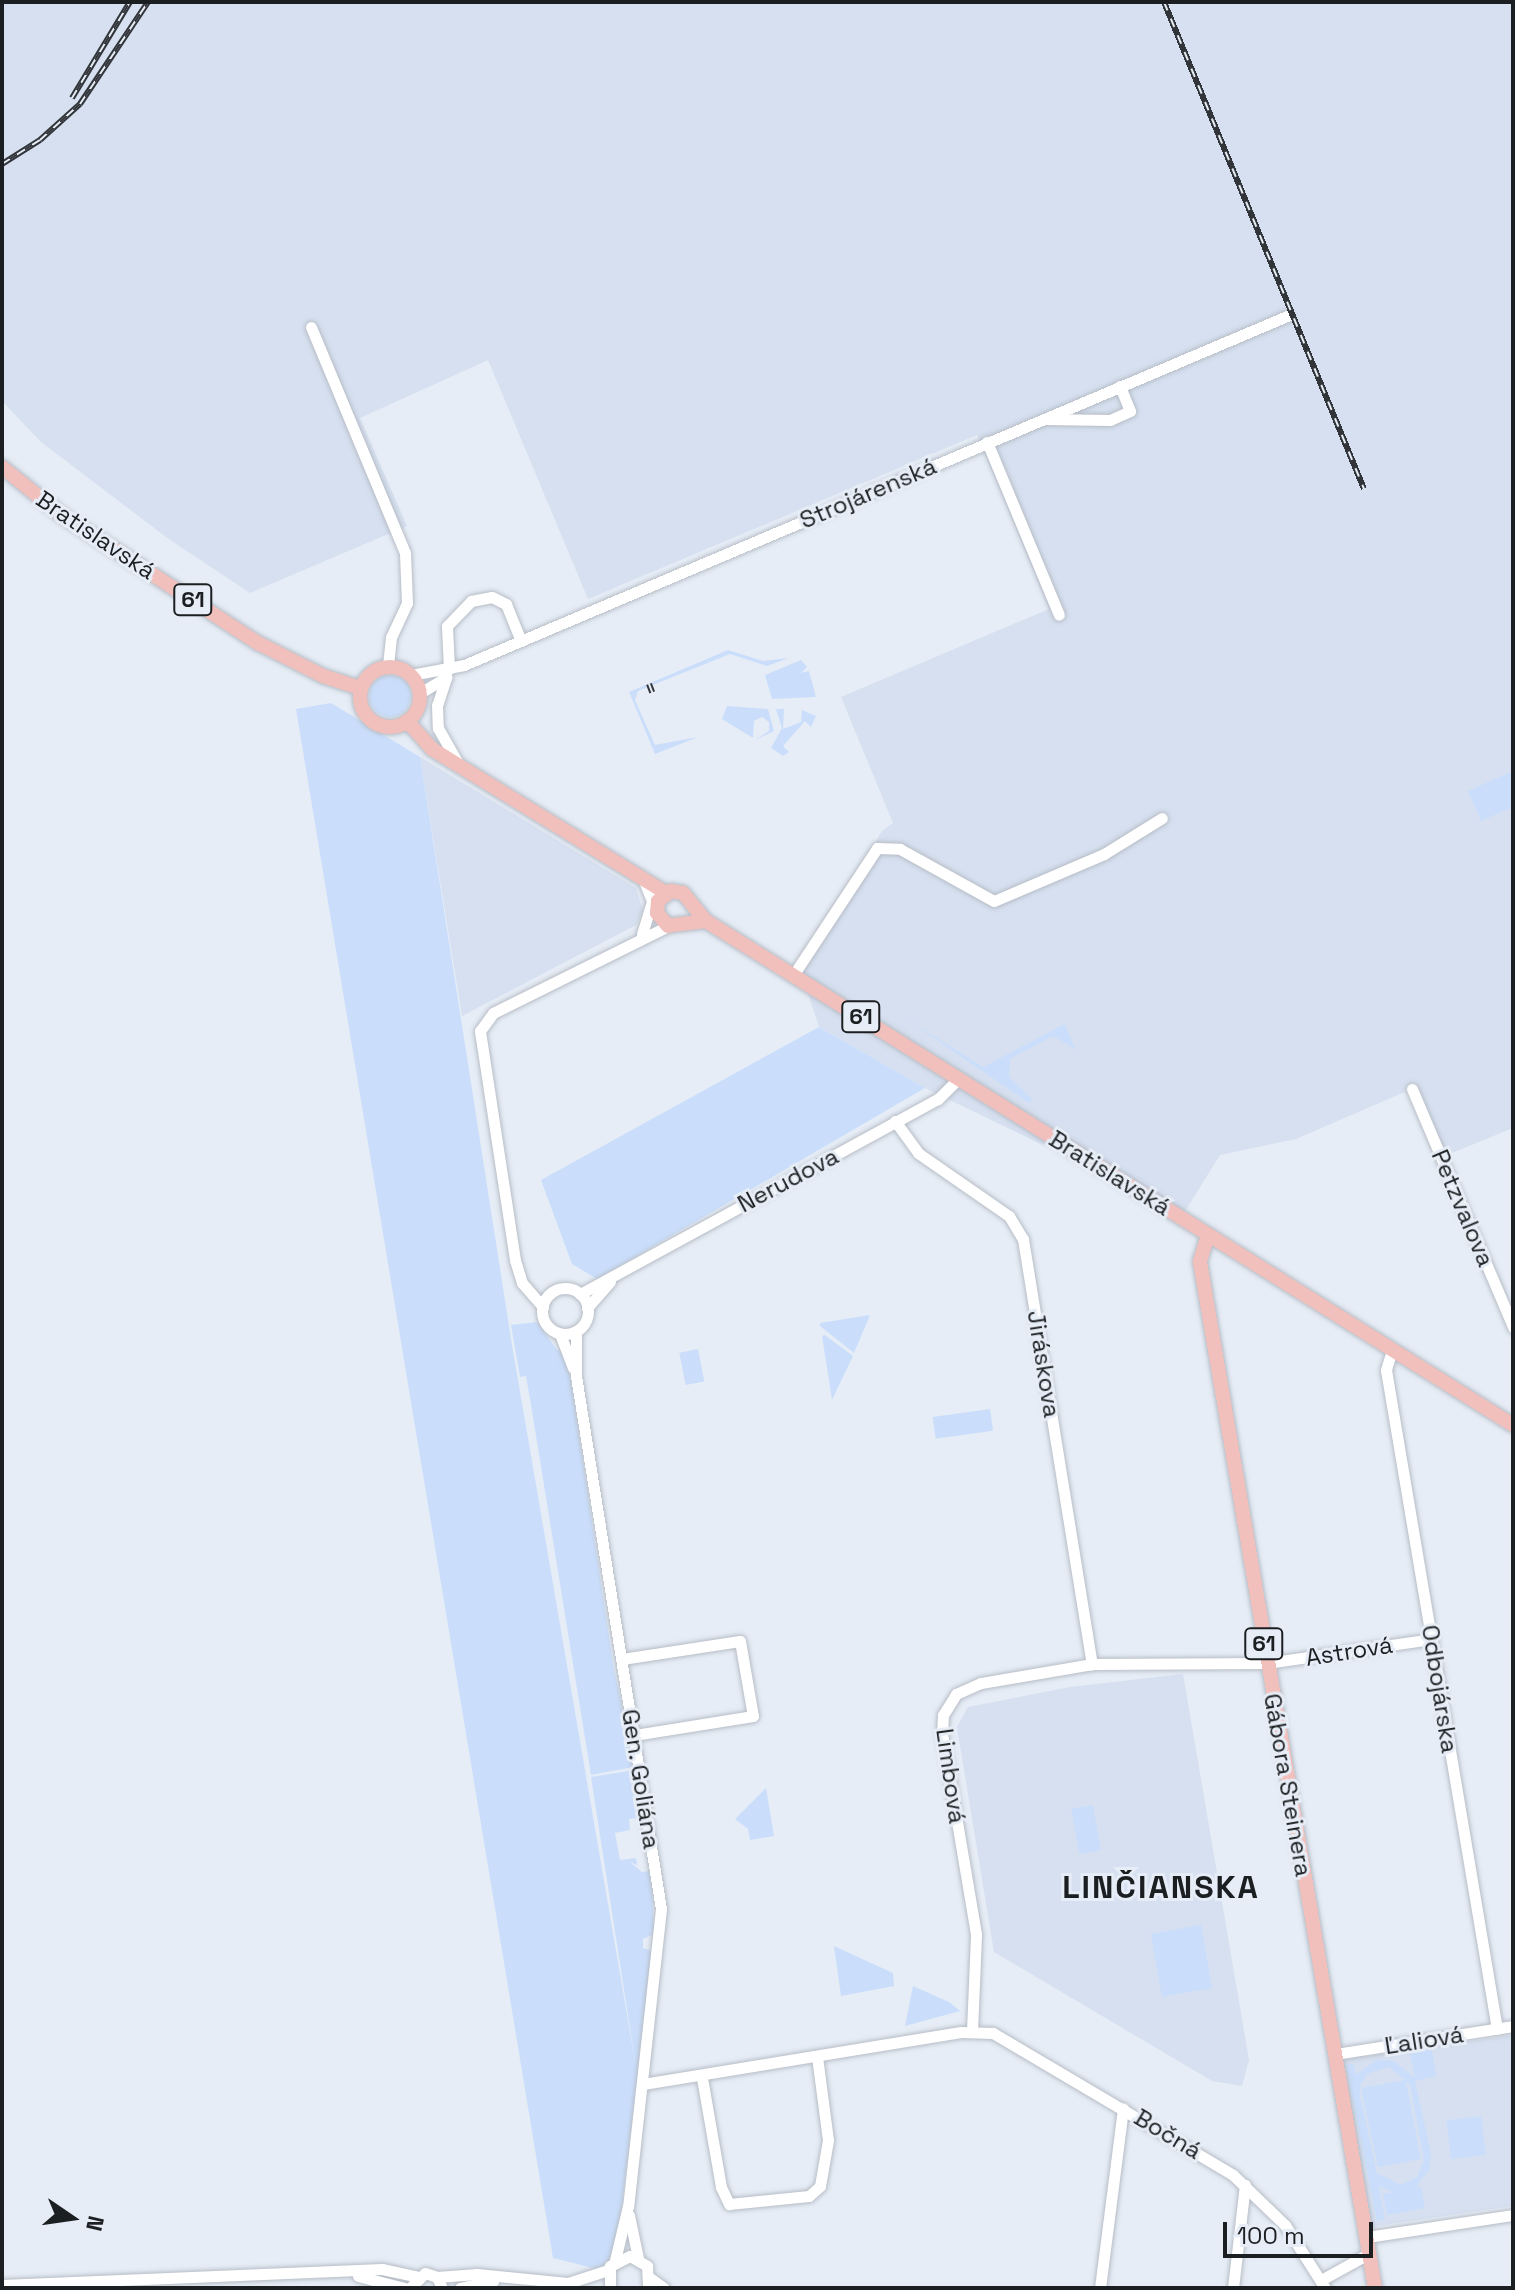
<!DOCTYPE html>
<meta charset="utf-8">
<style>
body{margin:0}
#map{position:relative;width:1515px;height:2290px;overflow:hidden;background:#e6edf6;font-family:"Space Grotesk",sans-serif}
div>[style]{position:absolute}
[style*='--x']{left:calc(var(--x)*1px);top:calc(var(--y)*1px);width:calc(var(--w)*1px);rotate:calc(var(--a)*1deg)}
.built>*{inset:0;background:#d6e0f0}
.green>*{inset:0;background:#cadefb;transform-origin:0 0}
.round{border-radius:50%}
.roads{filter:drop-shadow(0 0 2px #b7bdc6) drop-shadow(0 0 2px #b7bdc6)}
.minor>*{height:11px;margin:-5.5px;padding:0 5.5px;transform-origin:5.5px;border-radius:5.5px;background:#fff}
.minor>.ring{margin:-5.5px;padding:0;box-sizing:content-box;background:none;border:11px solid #fff;border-radius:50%}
.major>*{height:14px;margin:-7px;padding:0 7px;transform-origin:7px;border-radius:7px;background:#f1c0bc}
.major>.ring{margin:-7px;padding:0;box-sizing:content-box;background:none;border:14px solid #f1c0bc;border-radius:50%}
.rail>*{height:6px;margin-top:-3px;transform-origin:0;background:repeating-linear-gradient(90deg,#e6edf6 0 9px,#313438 0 18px);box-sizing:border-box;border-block:2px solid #313438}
span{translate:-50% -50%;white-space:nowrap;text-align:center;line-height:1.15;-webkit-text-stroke:6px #e6edf6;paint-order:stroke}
.shield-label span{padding:2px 6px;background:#e6edf6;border:2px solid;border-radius:6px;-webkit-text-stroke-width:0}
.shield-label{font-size:22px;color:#1c1f22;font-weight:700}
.street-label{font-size:24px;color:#1c1f22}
.district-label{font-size:32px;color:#1c1f22;font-weight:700;letter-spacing:2px}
.frame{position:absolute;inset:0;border:4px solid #1c1f22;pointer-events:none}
.north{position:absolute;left:32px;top:2178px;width:80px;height:80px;-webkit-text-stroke:6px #e6edf6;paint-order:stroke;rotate:103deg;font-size:22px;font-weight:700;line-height:32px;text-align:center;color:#1c1f22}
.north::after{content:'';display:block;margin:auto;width:28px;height:36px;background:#1c1f22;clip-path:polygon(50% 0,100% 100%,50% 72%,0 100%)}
.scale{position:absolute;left:1223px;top:2222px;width:150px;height:36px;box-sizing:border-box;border:4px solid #1c1f22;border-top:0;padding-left:10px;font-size:24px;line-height:28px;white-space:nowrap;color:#1c1f22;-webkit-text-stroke:6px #e6edf6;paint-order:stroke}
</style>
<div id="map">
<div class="built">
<i style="clip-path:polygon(2px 2px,1513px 2px,1513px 1128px,1447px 1155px,1407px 1091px,1296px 1139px,1220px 1155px,1184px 1213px,925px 1088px,819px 1027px,800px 970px,882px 831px,893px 823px,841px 697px,1049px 609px,977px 435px,588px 599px,488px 360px,360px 418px,407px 526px,250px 593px,170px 540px,41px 442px,2px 401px)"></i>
<i style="clip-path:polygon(420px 757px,636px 888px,643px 911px,636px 925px,462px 1016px)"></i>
<i style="clip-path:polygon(1183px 1674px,1249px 2060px,1242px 2086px,1212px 2081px,994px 1952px,957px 1727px,968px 1707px,1070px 1687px)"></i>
<i style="clip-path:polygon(1513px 2035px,1513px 2206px,1371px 2227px,1341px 2060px)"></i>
</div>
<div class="green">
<i style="clip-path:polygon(728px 650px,763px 661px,789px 658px,767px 666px,730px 654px,638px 691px,635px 700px,655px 745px,698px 737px,655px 754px,629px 692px)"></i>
<i style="clip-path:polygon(801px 660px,807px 667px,801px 673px,809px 671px,816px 697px,772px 699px,765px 675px)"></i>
<i class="round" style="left:369px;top:675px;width:42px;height:42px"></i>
<i style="clip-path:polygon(331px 703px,420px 757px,512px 1345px,636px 2067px,591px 1777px,634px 1770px,644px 1827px,639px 1818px,629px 1819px,630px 1830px,615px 1833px,620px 1860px,636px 1858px,637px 1865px,630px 1862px,642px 1872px,651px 1871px,654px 1934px,643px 1939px,643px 1948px,653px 1951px,618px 2237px,605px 2271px,553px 2258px,296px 709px)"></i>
<i style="clip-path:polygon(727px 706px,768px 709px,774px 731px,755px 740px,769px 731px,769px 722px,762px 717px,754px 721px,753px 738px,722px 719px)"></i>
<i style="clip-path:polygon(776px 709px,784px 709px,783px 729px,801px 722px,802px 710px,816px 716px,811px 727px,805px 721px,783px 746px,789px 752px,783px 756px,771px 748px,782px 728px)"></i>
<i style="clip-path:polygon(1513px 771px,1513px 807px,1481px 821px,1468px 791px)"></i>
<i style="clip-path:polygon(905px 1018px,983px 1067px,1065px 1024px,1075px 1049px,1053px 1036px,1010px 1059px,1009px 1077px,1032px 1099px,1029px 1103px)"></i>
<i style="clip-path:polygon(819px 1027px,925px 1088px,597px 1279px,572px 1264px,541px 1180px)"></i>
<i style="clip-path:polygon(870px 1315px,854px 1353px,820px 1326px,820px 1323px)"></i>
<i style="clip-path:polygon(537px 1322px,557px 1350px,563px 1349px,570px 1374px,613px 1664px,634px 1767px,591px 1775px,531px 1405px,526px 1376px,520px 1377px,511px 1325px)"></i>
<i style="clip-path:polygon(825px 1335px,853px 1356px,832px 1400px,822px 1336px)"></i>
<i style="left:698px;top:1349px;width:33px;height:19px;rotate:79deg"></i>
<i style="left:990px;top:1409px;width:22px;height:58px;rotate:82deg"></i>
<i style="clip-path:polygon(766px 1788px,774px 1836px,750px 1840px,748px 1829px,735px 1819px)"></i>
<i style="left:1093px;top:1805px;width:46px;height:22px;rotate:80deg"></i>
<i style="left:1201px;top:1925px;width:64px;height:51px;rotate:80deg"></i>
<i style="clip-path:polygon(834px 1946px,893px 1973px,894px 1986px,841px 1996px)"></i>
<i style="clip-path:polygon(913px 1986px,949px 2002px,960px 2011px,905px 2026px)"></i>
<i style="clip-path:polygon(evenodd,1432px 2049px,1436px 2076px,1415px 2081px,1431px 2154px,1429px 2170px,1416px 2187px,1421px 2187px,1425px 2208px,1387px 2215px,1383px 2194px,1392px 2192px,1379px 2186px,1385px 2220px,1377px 2221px,1346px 2065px,1353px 2064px,1356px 2075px,1376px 2060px,1394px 2061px,1415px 2078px,1410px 2054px,1432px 2049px,1389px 2067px,1405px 2080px,1361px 2088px,1378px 2167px,1421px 2159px,1406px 2082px,1410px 2085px,1424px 2160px,1417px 2177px,1401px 2185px,1377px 2173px,1360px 2096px,1360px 2086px,1367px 2074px,1389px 2067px)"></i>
<i style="left:1481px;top:2116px;width:39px;height:35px;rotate:83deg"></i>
</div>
<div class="roads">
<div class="minor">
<i style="--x:311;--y:327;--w:245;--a:67.4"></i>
<i style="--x:405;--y:553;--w:50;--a:87.7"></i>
<i style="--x:407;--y:603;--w:38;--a:115"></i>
<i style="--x:391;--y:637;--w:30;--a:96"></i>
<i style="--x:1045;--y:419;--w:65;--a:0.9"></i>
<i style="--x:1110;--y:420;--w:22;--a:-24"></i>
<i style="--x:1130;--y:411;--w:27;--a:-112"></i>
<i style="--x:987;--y:442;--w:187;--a:67.4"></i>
<i style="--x:449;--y:669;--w:43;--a:-92.7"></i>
<i style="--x:447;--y:626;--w:35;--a:-46"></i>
<i style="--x:471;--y:601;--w:21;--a:-11"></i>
<i style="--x:492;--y:597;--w:16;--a:27"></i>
<i style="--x:506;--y:604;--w:40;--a:68"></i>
<i style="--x:411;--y:675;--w:54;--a:-10.7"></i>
<i style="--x:464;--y:665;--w:894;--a:-22.98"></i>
<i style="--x:446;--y:678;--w:28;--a:108"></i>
<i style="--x:437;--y:705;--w:23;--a:88"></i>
<i style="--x:438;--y:728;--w:43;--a:60.4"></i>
<i style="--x:420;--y:693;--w:31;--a:-31"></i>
<i style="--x:642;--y:934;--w:34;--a:-73"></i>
<i style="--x:652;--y:901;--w:18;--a:-112"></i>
<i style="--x:794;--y:974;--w:151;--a:-56.6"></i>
<i style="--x:877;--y:848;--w:23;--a:2"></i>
<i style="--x:900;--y:849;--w:107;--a:29"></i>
<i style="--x:994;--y:901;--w:120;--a:-23.1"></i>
<i style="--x:1104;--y:854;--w:68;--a:-31.8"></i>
<i style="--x:1412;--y:1089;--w:259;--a:67"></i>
<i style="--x:895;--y:1121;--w:39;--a:54"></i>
<i style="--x:918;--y:1153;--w:111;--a:34.7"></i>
<i style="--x:1009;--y:1216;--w:27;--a:59"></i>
<i style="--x:1023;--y:1239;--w:431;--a:80.8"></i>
<i class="ring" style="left:542px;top:1288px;width:35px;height:35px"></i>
<i style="--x:580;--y:1294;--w:408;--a:-28.6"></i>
<i style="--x:938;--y:1099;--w:30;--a:-45"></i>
<i style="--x:543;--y:1307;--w:32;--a:-131"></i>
<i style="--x:522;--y:1283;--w:24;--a:-107"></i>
<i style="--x:515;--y:1260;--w:232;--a:-98.7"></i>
<i style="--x:480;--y:1031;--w:22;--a:-54"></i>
<i style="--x:493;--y:1013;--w:195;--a:-26.4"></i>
<i style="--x:587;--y:1308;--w:35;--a:-49"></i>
<i style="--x:576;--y:1331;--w:45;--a:90"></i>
<i style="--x:576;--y:1376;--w:540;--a:80.94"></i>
<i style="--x:661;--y:1909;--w:299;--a:96.3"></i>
<i style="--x:628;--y:2206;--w:56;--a:103.5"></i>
<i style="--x:560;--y:1334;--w:36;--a:69"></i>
<i style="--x:1392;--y:1350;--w:21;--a:107"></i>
<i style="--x:1386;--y:1370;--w:668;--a:80.44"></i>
<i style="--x:622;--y:1659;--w:119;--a:-8.7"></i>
<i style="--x:740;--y:1641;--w:76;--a:80.2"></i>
<i style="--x:753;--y:1716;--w:121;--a:170.9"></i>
<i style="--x:972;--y:2031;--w:97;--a:-87.6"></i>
<i style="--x:976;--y:1934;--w:203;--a:-99.6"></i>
<i style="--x:942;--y:1734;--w:19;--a:-87"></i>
<i style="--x:943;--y:1715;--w:25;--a:-58"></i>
<i style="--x:956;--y:1694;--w:27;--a:-24"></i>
<i style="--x:981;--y:1683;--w:113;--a:-9.7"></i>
<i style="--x:1092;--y:1664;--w:175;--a:-0.3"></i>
<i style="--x:1267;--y:1663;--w:167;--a:-8.3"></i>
<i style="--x:1335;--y:2054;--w:180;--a:-8.9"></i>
<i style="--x:702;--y:2078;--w:111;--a:80.1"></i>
<i style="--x:721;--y:2187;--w:19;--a:65"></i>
<i style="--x:729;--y:2204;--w:80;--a:-5.7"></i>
<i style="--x:809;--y:2196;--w:15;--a:-42"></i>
<i style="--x:820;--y:2186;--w:47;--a:-80.1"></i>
<i style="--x:828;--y:2140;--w:84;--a:-97.5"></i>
<i style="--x:643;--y:2084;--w:322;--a:-9.3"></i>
<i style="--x:961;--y:2032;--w:32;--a:2"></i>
<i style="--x:993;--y:2033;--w:279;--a:30.6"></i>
<i style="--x:1233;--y:2175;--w:72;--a:43.9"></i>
<i style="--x:1285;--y:2225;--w:75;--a:57.6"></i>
<i style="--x:629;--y:2215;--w:44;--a:78.2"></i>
<i style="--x:1367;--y:2237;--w:148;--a:-8.6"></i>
<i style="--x:358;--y:2276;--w:48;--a:14.6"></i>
<i style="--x:437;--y:2277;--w:40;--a:-4.3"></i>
<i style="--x:477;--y:2274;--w:91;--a:5.6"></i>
<i style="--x:568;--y:2283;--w:42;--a:-18"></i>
<i style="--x:650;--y:2278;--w:17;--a:36"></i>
<i style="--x:1321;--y:2280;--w:56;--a:-28.9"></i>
<i style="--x:2;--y:2285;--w:380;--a:-2.4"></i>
<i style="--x:382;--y:2269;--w:35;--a:12"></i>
<i style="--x:410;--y:2288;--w:21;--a:-45"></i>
<i style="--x:425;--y:2273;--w:13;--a:18"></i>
<i style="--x:437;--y:2277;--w:12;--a:66"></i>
<i style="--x:460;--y:2288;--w:34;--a:-12"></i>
<i style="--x:610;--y:2288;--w:22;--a:-90"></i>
<i style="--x:610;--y:2266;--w:22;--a:-27"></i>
<i style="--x:630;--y:2256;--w:20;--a:30"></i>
<i style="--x:647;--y:2266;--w:22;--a:87"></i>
<i style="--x:1100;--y:2288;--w:181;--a:-82.7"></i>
<i style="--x:1233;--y:2288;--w:104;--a:-83.4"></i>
</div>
<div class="major">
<i style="--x:2;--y:467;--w:78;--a:38.8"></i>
<i style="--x:63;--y:516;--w:233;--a:33.1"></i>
<i style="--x:258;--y:643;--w:73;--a:26.9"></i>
<i style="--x:323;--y:676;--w:40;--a:18"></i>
<i class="ring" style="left:360px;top:667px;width:46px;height:46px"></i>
<i style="--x:407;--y:721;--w:38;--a:48"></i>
<i style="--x:432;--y:749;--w:275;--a:31.6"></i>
<i style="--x:706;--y:921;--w:38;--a:173"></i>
<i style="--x:668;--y:926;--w:17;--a:-130"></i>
<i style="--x:657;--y:913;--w:12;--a:-85"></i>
<i style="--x:658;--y:901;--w:16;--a:-38"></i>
<i style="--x:671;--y:891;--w:12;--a:9"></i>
<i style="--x:683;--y:893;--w:36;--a:51"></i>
<i style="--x:706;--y:921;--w:951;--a:31.99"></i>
<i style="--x:1208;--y:1235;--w:28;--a:107"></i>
<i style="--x:1200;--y:1262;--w:1041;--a:80.32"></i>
</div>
</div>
<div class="rail">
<i style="--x:1164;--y:2;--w:526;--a:67.67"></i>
<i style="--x:72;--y:98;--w:112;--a:-58.9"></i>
<i style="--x:2;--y:164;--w:45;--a:-32.3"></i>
<i style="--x:40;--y:140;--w:54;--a:-42"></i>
<i style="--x:80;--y:104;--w:123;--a:-56.3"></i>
<i style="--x:649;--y:684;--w:9;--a:69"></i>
</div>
<div class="shield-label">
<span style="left:193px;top:600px">61</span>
<span style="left:861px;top:1017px">61</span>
<span style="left:1264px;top:1644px">61</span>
</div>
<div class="street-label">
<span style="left:868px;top:493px;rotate:-23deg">Strojárenská</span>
<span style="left:96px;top:535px;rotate:34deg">Bratislavská</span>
<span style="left:1110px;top:1173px;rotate:32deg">Bratislavská</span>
<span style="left:788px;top:1180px;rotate:-28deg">Nerudova</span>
<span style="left:1463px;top:1208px;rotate:67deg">Petzvalova</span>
<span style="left:1044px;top:1364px;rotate:81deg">Jiráskova</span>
<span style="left:1349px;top:1651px;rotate:-9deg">Astrová</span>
<span style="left:1440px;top:1689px;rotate:81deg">Odbojárska</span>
<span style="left:951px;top:1776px;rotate:82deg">Limbová</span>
<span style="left:641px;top:1779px;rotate:81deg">Gen. Goliána</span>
<span style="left:1288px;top:1785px;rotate:80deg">Gábora Steinera</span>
<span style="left:1424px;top:2040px;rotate:-9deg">Ľaliová</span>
<span style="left:1168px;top:2134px;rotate:31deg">Bočná</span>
</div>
<div class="district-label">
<span style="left:1161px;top:1887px">LINČIANSKA</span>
</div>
<div class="frame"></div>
<div class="north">N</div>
<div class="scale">100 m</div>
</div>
